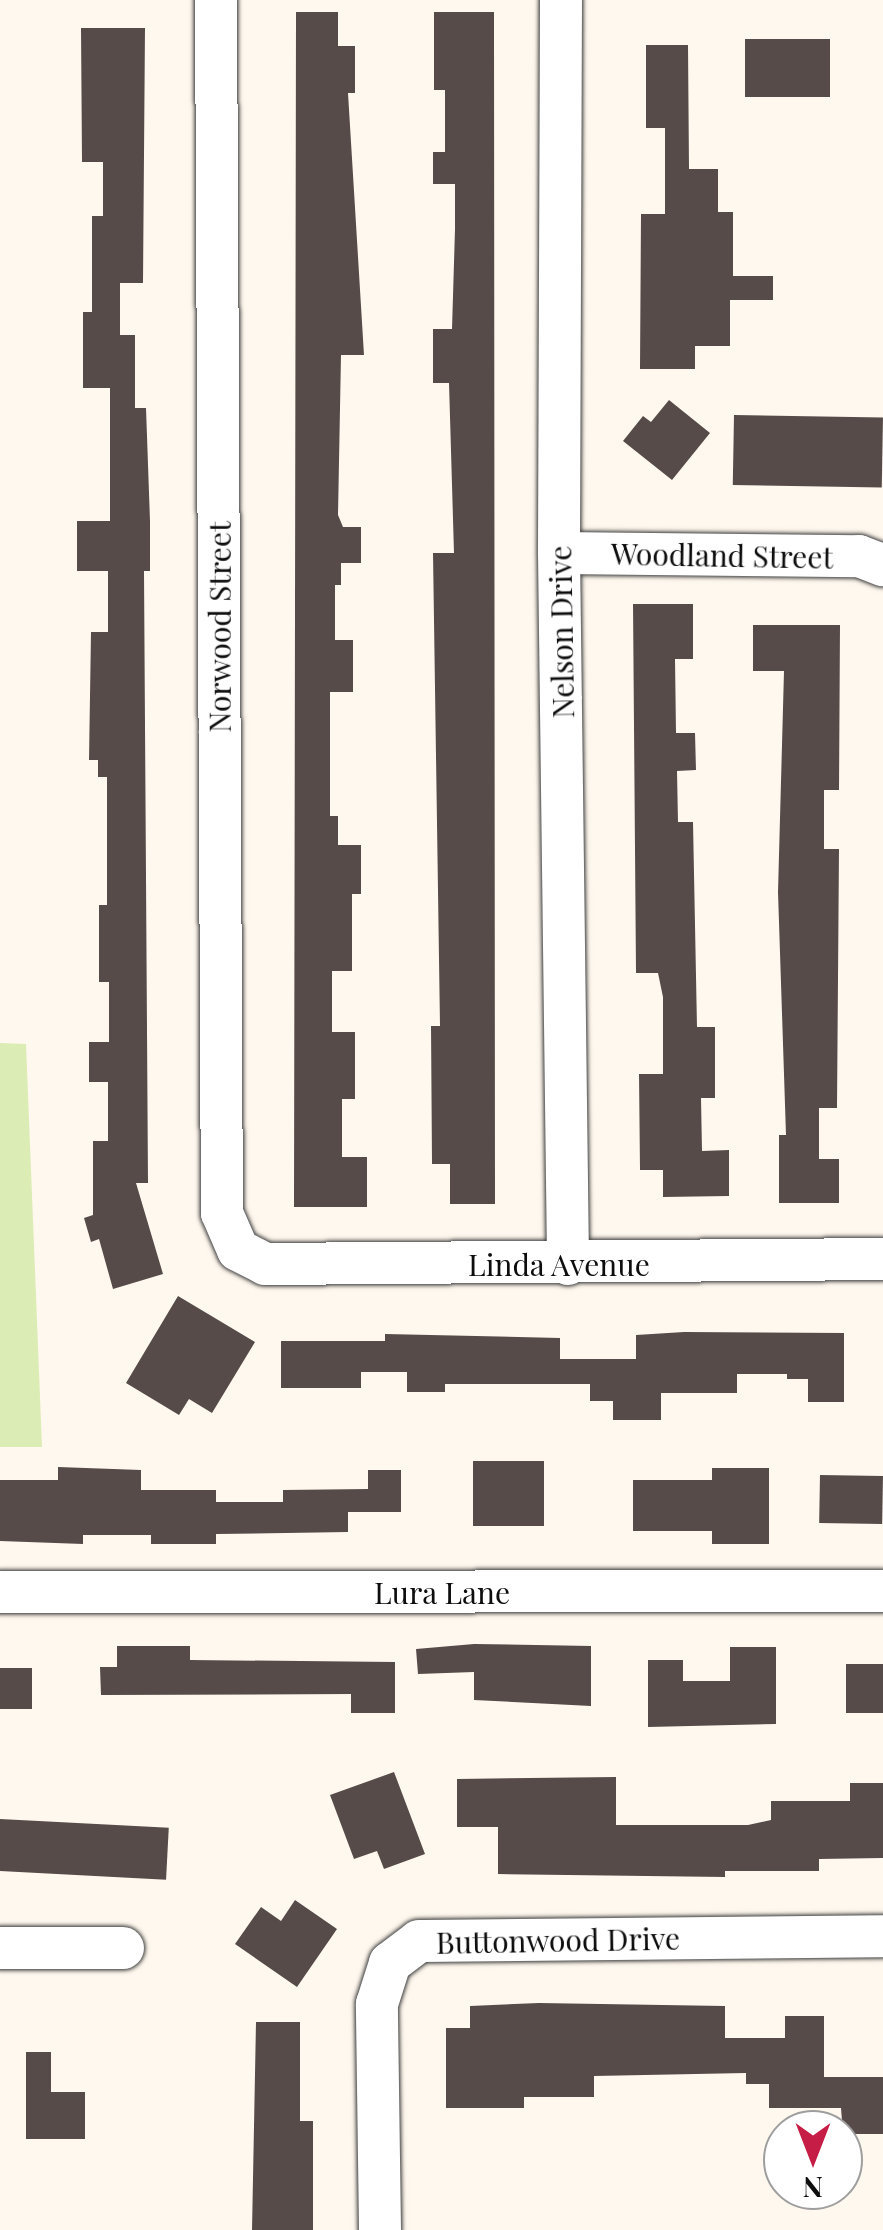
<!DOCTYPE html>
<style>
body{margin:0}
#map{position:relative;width:883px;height:2230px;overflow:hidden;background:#fff8ee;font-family:"Playfair Display",serif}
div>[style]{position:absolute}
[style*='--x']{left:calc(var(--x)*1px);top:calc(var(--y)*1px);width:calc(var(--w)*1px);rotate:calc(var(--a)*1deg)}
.green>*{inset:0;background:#dcecb5}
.building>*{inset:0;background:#574b49;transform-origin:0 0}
.roads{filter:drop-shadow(0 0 2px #404040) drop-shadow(0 0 2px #404040)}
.minor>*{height:42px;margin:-21px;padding:0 21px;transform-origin:21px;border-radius:21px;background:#fff}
span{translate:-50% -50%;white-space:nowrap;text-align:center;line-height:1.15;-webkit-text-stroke:10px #fff;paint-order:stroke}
.street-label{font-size:30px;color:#0d0d0d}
.north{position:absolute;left:763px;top:2110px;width:100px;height:100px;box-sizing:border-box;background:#fff;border:2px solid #9e9e9e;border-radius:50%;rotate:180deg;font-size:28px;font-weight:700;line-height:40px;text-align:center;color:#0d0d0d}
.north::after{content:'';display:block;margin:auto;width:35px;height:45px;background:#c61d47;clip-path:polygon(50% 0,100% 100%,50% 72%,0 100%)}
</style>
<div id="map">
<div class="green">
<i style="clip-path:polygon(0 1043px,26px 1044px,42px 1447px,0 1447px)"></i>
</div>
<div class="building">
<i style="clip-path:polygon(296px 12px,338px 12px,338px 46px,355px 46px,355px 93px,348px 93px,364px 355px,341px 355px,338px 515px,343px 527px,361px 527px,361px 563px,341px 563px,341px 585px,335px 585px,335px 640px,353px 640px,353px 692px,330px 692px,330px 816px,338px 816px,338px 845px,361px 845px,361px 894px,352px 894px,352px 971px,332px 971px,332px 1032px,355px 1032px,355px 1099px,342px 1099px,342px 1157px,367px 1157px,367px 1207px,294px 1207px)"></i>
<i style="clip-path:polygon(434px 12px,494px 12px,495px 1204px,450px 1204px,450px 1164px,432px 1164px,431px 1026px,440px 1026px,433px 553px,454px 553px,449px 383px,433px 383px,433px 329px,452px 329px,455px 229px,455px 184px,433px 184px,433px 152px,445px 152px,445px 90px,434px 90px)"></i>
<i style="clip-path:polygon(81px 28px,145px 28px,143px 283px,120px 283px,120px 335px,135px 335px,135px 408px,146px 408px,150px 521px,150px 571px,144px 571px,148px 1183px,136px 1183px,163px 1274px,113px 1289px,99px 1239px,91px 1242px,84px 1218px,93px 1215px,93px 1141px,108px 1141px,108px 1082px,89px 1082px,89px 1042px,109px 1042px,109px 982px,99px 982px,99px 905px,107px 905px,107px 777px,98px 777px,98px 760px,89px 760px,91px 632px,108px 632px,108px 571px,77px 571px,77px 521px,110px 521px,110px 388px,83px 388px,83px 312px,92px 312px,92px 216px,103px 216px,103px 162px,82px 162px)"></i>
<i style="left:745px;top:39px;width:85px;height:58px"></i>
<i style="clip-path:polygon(646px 45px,688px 45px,689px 169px,718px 169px,718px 212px,733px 212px,733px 276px,773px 276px,773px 300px,730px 300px,730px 346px,695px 346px,695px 369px,640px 369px,641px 214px,665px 214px,665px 128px,646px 128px)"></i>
<i style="clip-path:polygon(669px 400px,710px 433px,672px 480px,623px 441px,643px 416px,651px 422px)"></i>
<i style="left:734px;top:415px;width:149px;height:70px;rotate:1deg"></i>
<i style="clip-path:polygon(633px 604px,693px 604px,693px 659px,675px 659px,676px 733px,695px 733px,696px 770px,677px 771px,678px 822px,693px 822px,697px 1027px,715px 1027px,715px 1098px,701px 1098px,702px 1151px,729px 1150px,729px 1196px,663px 1197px,663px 1170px,640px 1170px,639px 1074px,663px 1074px,663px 997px,658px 973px,636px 973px)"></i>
<i style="clip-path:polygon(753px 625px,840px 625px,839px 790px,824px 790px,824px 849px,839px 849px,837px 1108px,819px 1108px,819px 1159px,839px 1159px,839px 1203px,779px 1203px,779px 1135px,786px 1135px,778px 892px,784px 671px,753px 671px)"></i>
<i style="clip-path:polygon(178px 1296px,255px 1342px,212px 1413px,189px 1399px,179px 1415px,126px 1383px)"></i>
<i style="clip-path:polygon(684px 1332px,844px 1333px,844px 1402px,808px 1402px,808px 1379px,787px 1379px,787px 1374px,737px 1374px,737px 1393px,661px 1393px,661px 1420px,613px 1420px,613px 1401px,590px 1401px,590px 1384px,445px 1384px,445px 1392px,407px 1392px,407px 1372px,361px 1372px,361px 1388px,281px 1388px,281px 1341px,385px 1341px,385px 1334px,560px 1338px,560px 1359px,636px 1359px,636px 1335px)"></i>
<i style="left:473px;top:1461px;width:71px;height:65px"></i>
<i style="clip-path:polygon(58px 1467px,141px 1470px,141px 1490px,216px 1490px,216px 1502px,283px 1502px,283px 1490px,368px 1489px,368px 1470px,401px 1470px,401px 1512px,348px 1512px,348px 1532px,216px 1534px,216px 1544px,151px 1544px,151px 1535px,83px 1535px,83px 1544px,0 1541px,0 1480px,58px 1480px)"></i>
<i style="clip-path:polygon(712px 1468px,769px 1468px,769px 1544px,712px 1544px,712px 1531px,633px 1531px,633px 1480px,712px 1480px)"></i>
<i style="left:820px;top:1475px;width:63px;height:48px;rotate:1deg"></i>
<i style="clip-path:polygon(474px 1644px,591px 1646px,591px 1706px,474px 1700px,474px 1672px,418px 1674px,416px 1649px)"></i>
<i style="clip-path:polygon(117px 1646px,190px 1646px,190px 1660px,395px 1662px,395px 1713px,351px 1713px,351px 1694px,101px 1695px,100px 1667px,117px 1667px)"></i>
<i style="clip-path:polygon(730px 1647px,776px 1647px,776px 1724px,648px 1727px,648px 1660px,683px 1660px,683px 1681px,730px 1681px)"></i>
<i style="left:883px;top:1664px;width:49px;height:37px;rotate:90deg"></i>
<i style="left:0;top:1668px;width:32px;height:41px"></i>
<i style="clip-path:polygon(394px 1772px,425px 1854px,384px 1869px,377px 1851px,354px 1859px,330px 1795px)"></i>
<i style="clip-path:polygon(616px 1777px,616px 1825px,748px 1825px,771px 1820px,771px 1801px,850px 1801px,850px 1783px,883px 1783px,883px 1858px,819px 1859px,819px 1871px,725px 1871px,725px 1877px,498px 1874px,498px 1827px,457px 1827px,457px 1779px)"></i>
<i style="left:0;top:1819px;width:169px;height:52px;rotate:3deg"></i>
<i style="clip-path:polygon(295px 1900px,337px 1929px,297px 1987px,235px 1944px,261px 1907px,281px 1921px)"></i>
<i style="clip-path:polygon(539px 2003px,725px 2006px,725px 2038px,785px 2038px,785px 2016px,824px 2016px,824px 2077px,883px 2077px,883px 2134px,843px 2134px,841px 2108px,769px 2108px,769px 2084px,746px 2084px,746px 2073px,594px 2076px,594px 2097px,524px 2097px,524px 2108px,446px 2108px,446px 2028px,470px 2028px,470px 2006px)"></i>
<i style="clip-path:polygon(256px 2022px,300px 2022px,300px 2121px,313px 2121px,313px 2230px,252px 2230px)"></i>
<i style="clip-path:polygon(26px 2052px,51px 2052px,51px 2092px,85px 2092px,85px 2139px,26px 2139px)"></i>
</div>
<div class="roads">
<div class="minor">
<i style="--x:216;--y:0;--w:1213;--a:89.72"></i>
<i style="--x:222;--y:1213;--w:40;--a:66.6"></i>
<i style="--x:238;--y:1250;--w:30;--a:27"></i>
<i style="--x:265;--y:1264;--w:618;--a:-0.46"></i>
<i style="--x:561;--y:0;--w:553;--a:90.21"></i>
<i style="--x:559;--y:553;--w:711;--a:89.27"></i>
<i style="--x:559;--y:553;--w:300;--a:0.6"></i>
<i style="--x:859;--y:556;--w:26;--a:21"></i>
<i style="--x:0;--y:1592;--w:883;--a:-0.06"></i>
<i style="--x:0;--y:1948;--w:123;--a:0"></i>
<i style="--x:380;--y:2230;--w:226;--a:-90.8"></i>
<i style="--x:377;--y:2004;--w:43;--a:-72.4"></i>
<i style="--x:390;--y:1963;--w:36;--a:-37"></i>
<i style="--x:419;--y:1941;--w:464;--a:-0.6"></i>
</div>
</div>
<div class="street-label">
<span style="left:722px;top:555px;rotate:1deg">Woodland Street</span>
<span style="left:219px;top:627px;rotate:-90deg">Norwood Street</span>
<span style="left:561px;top:632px;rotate:-91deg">Nelson Drive</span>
<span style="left:559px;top:1264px">Linda Avenue</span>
<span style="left:442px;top:1592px">Lura Lane</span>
<span style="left:558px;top:1940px;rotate:-1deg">Buttonwood Drive</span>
</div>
<div class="north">N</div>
</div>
